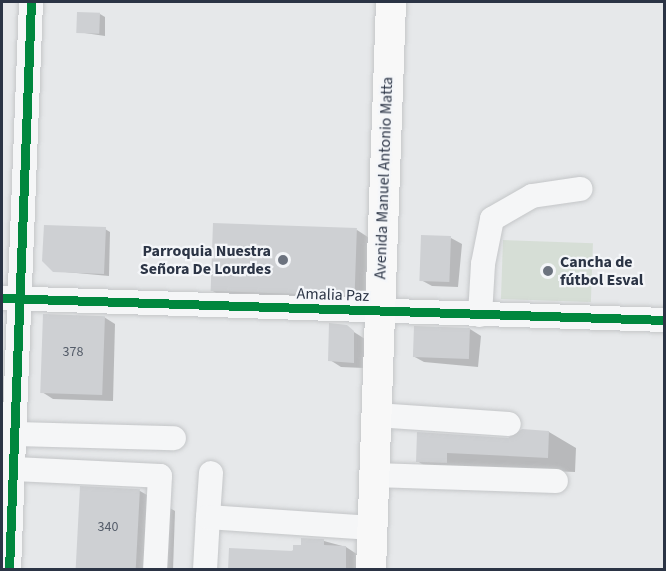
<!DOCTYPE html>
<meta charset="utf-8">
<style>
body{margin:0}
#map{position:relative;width:666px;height:571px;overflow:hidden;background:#e6e8ea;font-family:"Source Sans 3",sans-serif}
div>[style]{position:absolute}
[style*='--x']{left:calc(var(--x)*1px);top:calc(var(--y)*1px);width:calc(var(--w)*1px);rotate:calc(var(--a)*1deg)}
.green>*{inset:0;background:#d6ded6;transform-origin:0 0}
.shadow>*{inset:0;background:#0003}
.building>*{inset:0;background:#ced0d3;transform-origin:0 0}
.roads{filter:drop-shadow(0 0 2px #c4c6c8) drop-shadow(0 0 2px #c4c6c8)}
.minor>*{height:24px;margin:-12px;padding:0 12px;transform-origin:12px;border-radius:12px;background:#f5f6f7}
.major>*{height:30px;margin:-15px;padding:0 15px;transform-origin:15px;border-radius:15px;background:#f8f8f8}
.cycleway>*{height:9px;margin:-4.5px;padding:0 4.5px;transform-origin:4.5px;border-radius:4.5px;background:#00873e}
.dots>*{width:16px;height:16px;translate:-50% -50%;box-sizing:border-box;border:3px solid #f4f6f9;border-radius:50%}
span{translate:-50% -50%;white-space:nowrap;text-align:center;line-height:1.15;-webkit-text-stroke:4.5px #f4f6f9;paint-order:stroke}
.number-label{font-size:14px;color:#545c69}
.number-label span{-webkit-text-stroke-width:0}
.street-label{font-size:16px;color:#2b3445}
.poi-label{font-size:16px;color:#2b3445;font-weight:700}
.right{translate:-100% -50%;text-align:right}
.left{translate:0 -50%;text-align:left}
.frame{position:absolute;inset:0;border:3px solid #2b3445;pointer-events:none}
</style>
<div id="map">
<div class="green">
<i style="left:503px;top:240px;width:90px;height:59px;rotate:2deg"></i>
</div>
<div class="shadow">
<i style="clip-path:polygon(100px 14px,105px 17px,105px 36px,78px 32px)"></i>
<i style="clip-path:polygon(105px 229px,110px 232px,109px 276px,54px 271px)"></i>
<i style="clip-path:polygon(357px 230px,377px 243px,374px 306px,232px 302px,211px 290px)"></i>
<i style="clip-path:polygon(451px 238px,462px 244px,458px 287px,432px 286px,421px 280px)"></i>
<i style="clip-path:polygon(104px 317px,115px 324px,113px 401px,53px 399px,42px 392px)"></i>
<i style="clip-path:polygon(346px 327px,365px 339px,364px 368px,341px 367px,330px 360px)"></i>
<i style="clip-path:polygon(470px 329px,481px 336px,478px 367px,424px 362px,413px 356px)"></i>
<i style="clip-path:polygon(522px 431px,549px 432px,576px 448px,575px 472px,474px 468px,444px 477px,417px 461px,418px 434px,508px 440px)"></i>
<i style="clip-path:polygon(81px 488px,140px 491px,175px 511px,173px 570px,77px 570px)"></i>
<i style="clip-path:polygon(324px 541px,346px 547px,381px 570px,230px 570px)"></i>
</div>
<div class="building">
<i style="left:77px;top:12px;width:23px;height:21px;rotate:2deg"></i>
<i style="left:213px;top:223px;width:144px;height:68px;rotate:2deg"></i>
<i style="clip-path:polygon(44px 225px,106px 227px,104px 274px,53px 272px,42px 261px)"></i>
<i style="left:421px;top:235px;width:30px;height:46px;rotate:2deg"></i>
<i style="left:43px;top:314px;width:62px;height:79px;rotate:2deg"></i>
<i style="clip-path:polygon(329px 323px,347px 325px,354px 331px,354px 363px,328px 361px)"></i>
<i style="left:414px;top:326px;width:56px;height:31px;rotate:2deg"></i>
<i style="clip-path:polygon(522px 429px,549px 431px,548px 458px,447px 453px,447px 463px,416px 462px,417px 432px,508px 438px)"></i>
<i style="left:80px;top:486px;width:60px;height:84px;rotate:3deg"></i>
<i style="clip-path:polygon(301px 538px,324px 539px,324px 545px,346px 546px,346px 570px,228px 570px,229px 548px,293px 551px,293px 545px,301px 545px)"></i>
</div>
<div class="roads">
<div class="minor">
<i style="--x:2;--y:298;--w:662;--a:1.9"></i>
<i style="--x:480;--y:315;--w:51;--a:-86.6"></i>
<i style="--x:483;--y:264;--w:46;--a:-78.7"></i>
<i style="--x:492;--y:219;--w:46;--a:-29.9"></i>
<i style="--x:532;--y:196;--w:49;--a:-8.3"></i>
<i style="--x:376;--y:415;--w:133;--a:3.9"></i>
<i style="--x:16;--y:434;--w:158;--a:1.5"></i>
<i style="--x:14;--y:469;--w:146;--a:2.7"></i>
<i style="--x:160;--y:476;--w:94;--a:93"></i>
<i style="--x:374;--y:475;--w:182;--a:1.9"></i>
<i style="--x:208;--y:517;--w:44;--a:-86.1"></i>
<i style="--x:9;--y:570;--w:568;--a:-87.78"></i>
<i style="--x:205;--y:570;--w:53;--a:-86.8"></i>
<i style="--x:208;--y:517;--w:164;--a:3.8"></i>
</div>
<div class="major">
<i style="--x:371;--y:570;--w:568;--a:-87.98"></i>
</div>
</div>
<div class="cycleway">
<i style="--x:2;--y:298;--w:662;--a:1.9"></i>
<i style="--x:9;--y:570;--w:568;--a:-87.78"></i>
</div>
<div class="dots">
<i style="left:283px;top:260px;background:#6c737f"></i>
<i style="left:548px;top:271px;background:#6c737f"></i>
</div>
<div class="number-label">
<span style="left:73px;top:352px">378</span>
<span style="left:108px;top:527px">340</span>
</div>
<div class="street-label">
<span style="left:384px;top:178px;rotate:-88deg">Avenida Manuel Antonio Matta</span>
<span style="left:333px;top:295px;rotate:2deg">Amalia Paz</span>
</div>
<div class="poi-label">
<span class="right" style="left:271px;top:260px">Parroquia Nuestra<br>Señora De Lourdes</span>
<span class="left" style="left:560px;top:271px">Cancha de<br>fútbol Esval</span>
</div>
<div class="frame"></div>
</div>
